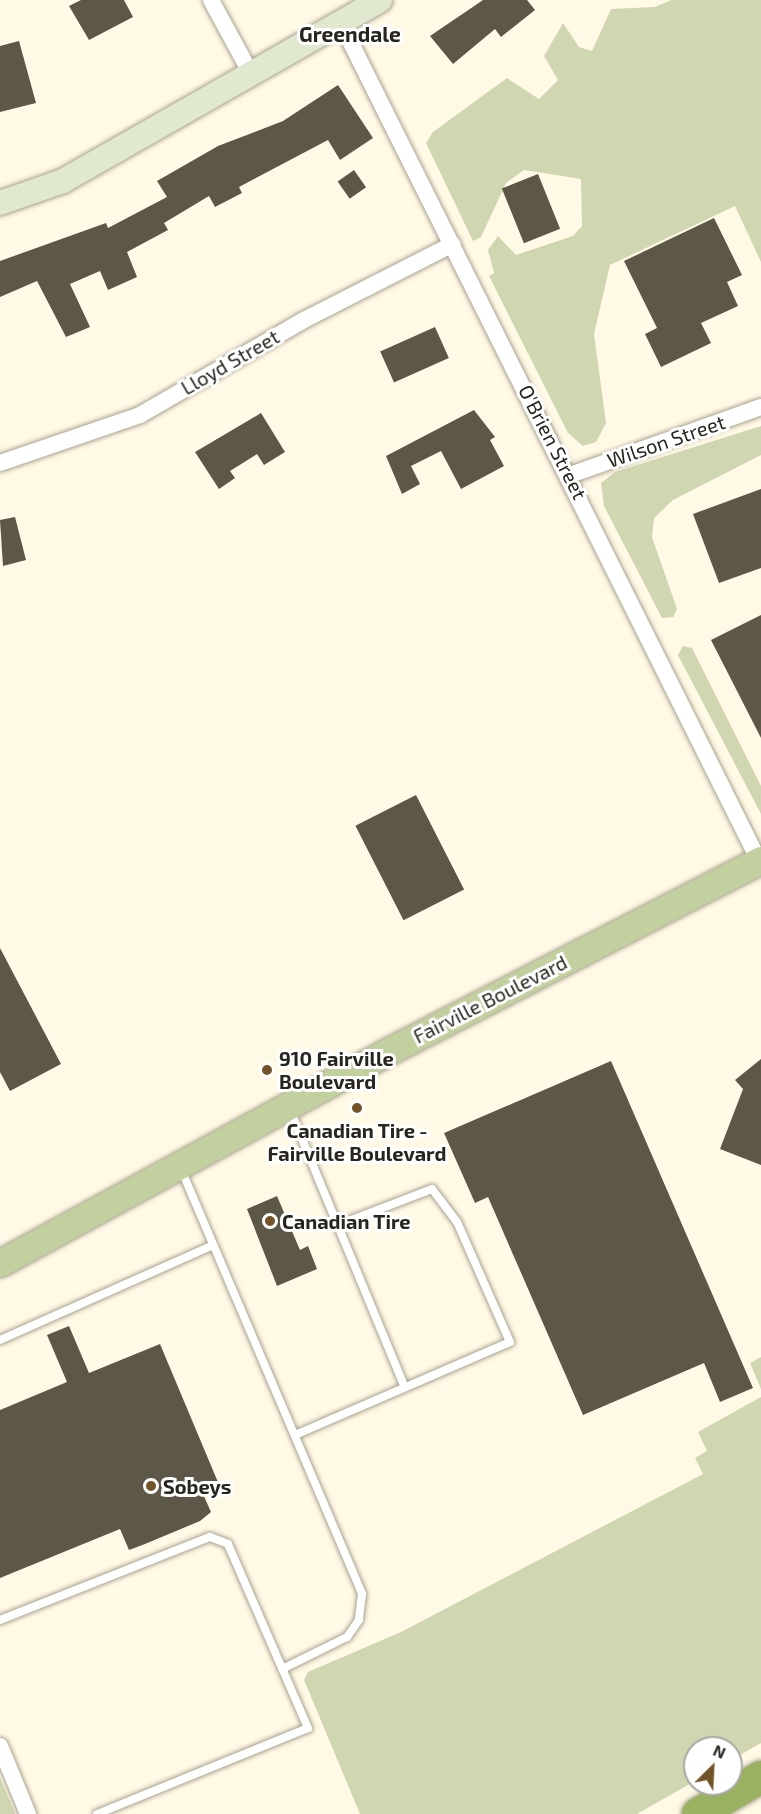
<!DOCTYPE html>
<style>
body{margin:0}
#map{position:relative;width:761px;height:1814px;overflow:hidden;background:#fff9e5;font-family:"Exo 2",sans-serif}
div>[style]{position:absolute}
[style*='--x']{left:calc(var(--x)*1px);top:calc(var(--y)*1px);width:calc(var(--w)*1px);rotate:calc(var(--a)*1deg)}
.green>*{inset:0;background:#cfd6b1}
.building>*{inset:0;background:#5c5746;transform-origin:0 0}
.roads{filter:drop-shadow(0 0 2px #a9a391) drop-shadow(0 0 2px #a9a391)}
.service>*{height:8px;margin:-4px;padding:0 4px;transform-origin:4px;border-radius:4px;background:#fff}
.minor>*{height:16px;margin:-8px;padding:0 8px;transform-origin:8px;border-radius:8px;background:#fff}
.secondary>*{height:24px;margin:-12px;padding:0 12px;transform-origin:12px;border-radius:12px;background:#e0e8cf}
.primary>*{height:27px;margin:-13.5px;padding:0 13.5px;transform-origin:13.5px;border-radius:13.5px;background:#c2d0a0}
.motorway>*{height:32px;margin:-16px;padding:0 16px;transform-origin:16px;border-radius:16px;background:#99b160}
.dots>*{width:16px;height:16px;translate:-50% -50%;box-sizing:border-box;border:3px solid #fff;border-radius:50%}
span{translate:-50% -50%;white-space:nowrap;text-align:center;line-height:1.15;-webkit-text-stroke:6px #fff;paint-order:stroke}
.street-label{font-size:20px;color:#27251e}
.poi-label{font-size:20px;color:#27251e;font-weight:700}
.left{translate:0 -50%;text-align:left}
.neighbourhood-label{font-size:21px;color:#27251e;font-weight:700}
.north{position:absolute;left:683px;top:1736px;width:60px;height:60px;box-sizing:border-box;background:#fff;border:2px solid #a9a8a5;border-radius:50%;rotate:24deg;font-size:16px;font-weight:700;line-height:24px;text-align:center;color:#27251e}
.north::after{content:'';display:block;margin:auto;width:21px;height:27px;background:#735429;clip-path:polygon(50% 0,100% 100%,50% 72%,0 100%)}
</style>
<div id="map">
<div class="green">
<i style="clip-path:polygon(671px 0,761px 0,761px 262px,735px 206px,610px 265px,594px 334px,606px 423px,596px 442px,583px 446px,568px 433px,489px 276px,494px 273px,488px 250px,498px 236px,516px 255px,573px 236px,582px 226px,581px 179px,524px 170px,506px 183px,481px 237px,473px 241px,426px 143px,433px 132px,507px 78px,539px 99px,558px 80px,544px 56px,563px 23px,579px 47px,592px 51px,611px 9px,655px 7px)"></i>
<i style="clip-path:polygon(761px 426px,761px 455px,673px 500px,654px 518px,652px 537px,677px 609px,673px 617px,662px 618px,604px 506px,601px 483px,615px 472px)"></i>
<i style="clip-path:polygon(683px 646px,692px 648px,761px 786px,761px 814px,678px 655px)"></i>
<i style="clip-path:polygon(761px 1357px,761px 1389px,750px 1363px)"></i>
<i style="clip-path:polygon(761px 1397px,761px 1743px,731px 1760px,731px 1748px,695px 1748px,695px 1781px,637px 1814px,360px 1814px,304px 1680px,308px 1672px,401px 1632px,703px 1474px,695px 1458px,707px 1451px,698px 1432px)"></i>
<i style="clip-path:polygon(0 1778px,15px 1813px,15px 1814px,0 1814px)"></i>
</div>
<div class="building">
<i style="clip-path:polygon(81px 0,124px 0,133px 17px,89px 40px,69px 6px)"></i>
<i style="clip-path:polygon(483px 0,527px 0,535px 10px,501px 37px,495px 29px,453px 64px,430px 36px)"></i>
<i style="clip-path:polygon(19px 41px,36px 103px,0 112px,0 46px)"></i>
<i style="clip-path:polygon(338px 85px,373px 138px,340px 160px,328px 140px,239px 187px,242px 193px,215px 207px,209px 196px,164px 223px,168px 230px,127px 252px,137px 277px,108px 290px,100px 271px,70px 284px,90px 327px,66px 337px,37px 281px,0 297px,0 261px,106px 223px,108px 228px,167px 197px,157px 181px,218px 146px,283px 121px)"></i>
<i style="left:354px;top:170px;width:21px;height:20px;rotate:55deg"></i>
<i style="left:538px;top:174px;width:59px;height:39px;rotate:68deg"></i>
<i style="clip-path:polygon(714px 218px,742px 275px,727px 282px,738px 306px,701px 323px,711px 343px,661px 367px,645px 334px,657px 328px,624px 261px)"></i>
<i style="left:435px;top:327px;width:34px;height:60px;rotate:66deg"></i>
<i style="clip-path:polygon(474px 410px,495px 437px,490px 440px,504px 466px,461px 489px,441px 451px,411px 466px,420px 484px,402px 494px,386px 456px)"></i>
<i style="clip-path:polygon(261px 413px,285px 452px,264px 465px,257px 454px,230px 471px,235px 478px,219px 489px,195px 452px)"></i>
<i style="clip-path:polygon(761px 489px,761px 568px,719px 583px,693px 514px)"></i>
<i style="clip-path:polygon(15px 517px,26px 560px,3px 566px,0 520px)"></i>
<i style="clip-path:polygon(761px 615px,761px 738px,711px 640px)"></i>
<i style="left:416px;top:795px;width:106px;height:68px;rotate:63deg"></i>
<i style="clip-path:polygon(0 948px,61px 1064px,10px 1091px,0 1072px)"></i>
<i style="clip-path:polygon(761px 1059px,761px 1165px,720px 1149px,743px 1089px,735px 1080px)"></i>
<i style="clip-path:polygon(611px 1061px,753px 1388px,720px 1402px,704px 1363px,583px 1415px,488px 1197px,475px 1203px,444px 1133px)"></i>
<i style="clip-path:polygon(277px 1196px,300px 1250px,308px 1246px,317px 1269px,277px 1286px,247px 1209px)"></i>
<i style="clip-path:polygon(69px 1326px,89px 1373px,160px 1344px,220px 1487px,203px 1494px,211px 1512px,200px 1521px,145px 1544px,129px 1550px,120px 1529px,0 1578px,0 1410px,67px 1382px,47px 1335px)"></i>
</div>
<div class="roads">
<div class="service">
<i style="--x:290;--y:1110;--w:300;--a:67.5"></i>
<i style="--x:181;--y:1169;--w:462;--a:66.9"></i>
<i style="--x:362;--y:1594;--w:26;--a:97"></i>
<i style="--x:359;--y:1620;--w:21;--a:125"></i>
<i style="--x:347;--y:1637;--w:72;--a:153.8"></i>
<i style="--x:0;--y:1340;--w:233;--a:-24"></i>
<i style="--x:295;--y:1435;--w:234;--a:-23.4"></i>
<i style="--x:510;--y:1342;--w:131;--a:-113.8"></i>
<i style="--x:457;--y:1222;--w:41;--a:-127.1"></i>
<i style="--x:432;--y:1189;--w:101;--a:159"></i>
<i style="--x:0;--y:1620;--w:226;--a:-21.6"></i>
<i style="--x:210;--y:1537;--w:19;--a:21"></i>
<i style="--x:228;--y:1544;--w:201;--a:66.5"></i>
<i style="--x:308;--y:1728;--w:228;--a:157.8"></i>
</div>
<div class="minor">
<i style="--x:211;--y:0;--w:84;--a:61.6"></i>
<i style="--x:342;--y:25;--w:934;--a:63.49"></i>
<i style="--x:0;--y:463;--w:148;--a:-18.9"></i>
<i style="--x:140;--y:415;--w:187;--a:-30.1"></i>
<i style="--x:302;--y:321;--w:169;--a:-27"></i>
<i style="--x:570;--y:475;--w:203;--a:-19.6"></i>
<i style="--x:0;--y:1746;--w:74;--a:67.6"></i>
</div>
<div class="secondary">
<i style="--x:0;--y:203;--w:67;--a:-19.2"></i>
<i style="--x:63;--y:181;--w:365;--a:-29.7"></i>
</div>
<div class="primary">
<i style="--x:0;--y:1263;--w:445;--a:-28.6"></i>
<i style="--x:391;--y:1050;--w:416;--a:-27.2"></i>
</div>
<div class="motorway">
<i style="--x:698;--y:1814;--w:73;--a:-30.4"></i>
</div>
</div>
<div class="dots">
<i style="left:267px;top:1070px;background:#735429"></i>
<i style="left:357px;top:1108px;background:#735429"></i>
<i style="left:270px;top:1221px;background:#735429"></i>
<i style="left:151px;top:1486px;background:#735429"></i>
</div>
<div class="street-label">
<span style="left:230px;top:362px;rotate:-30deg">Lloyd Street</span>
<span style="left:666px;top:441px;rotate:-19deg">Wilson Street</span>
<span style="left:553px;top:442px;rotate:63deg">O'Brien Street</span>
<span style="left:490px;top:999px;rotate:-27deg">Fairville Boulevard</span>
</div>
<div class="poi-label">
<span class="left" style="left:279px;top:1070px">910 Fairville<br>Boulevard</span>
<span style="left:357px;top:1142px">Canadian Tire -<br>Fairville Boulevard</span>
<span class="left" style="left:282px;top:1221px">Canadian Tire</span>
<span class="left" style="left:163px;top:1486px">Sobeys</span>
</div>
<div class="neighbourhood-label">
<span style="left:350px;top:34px">Greendale</span>
</div>
<div class="north">N</div>
</div>
